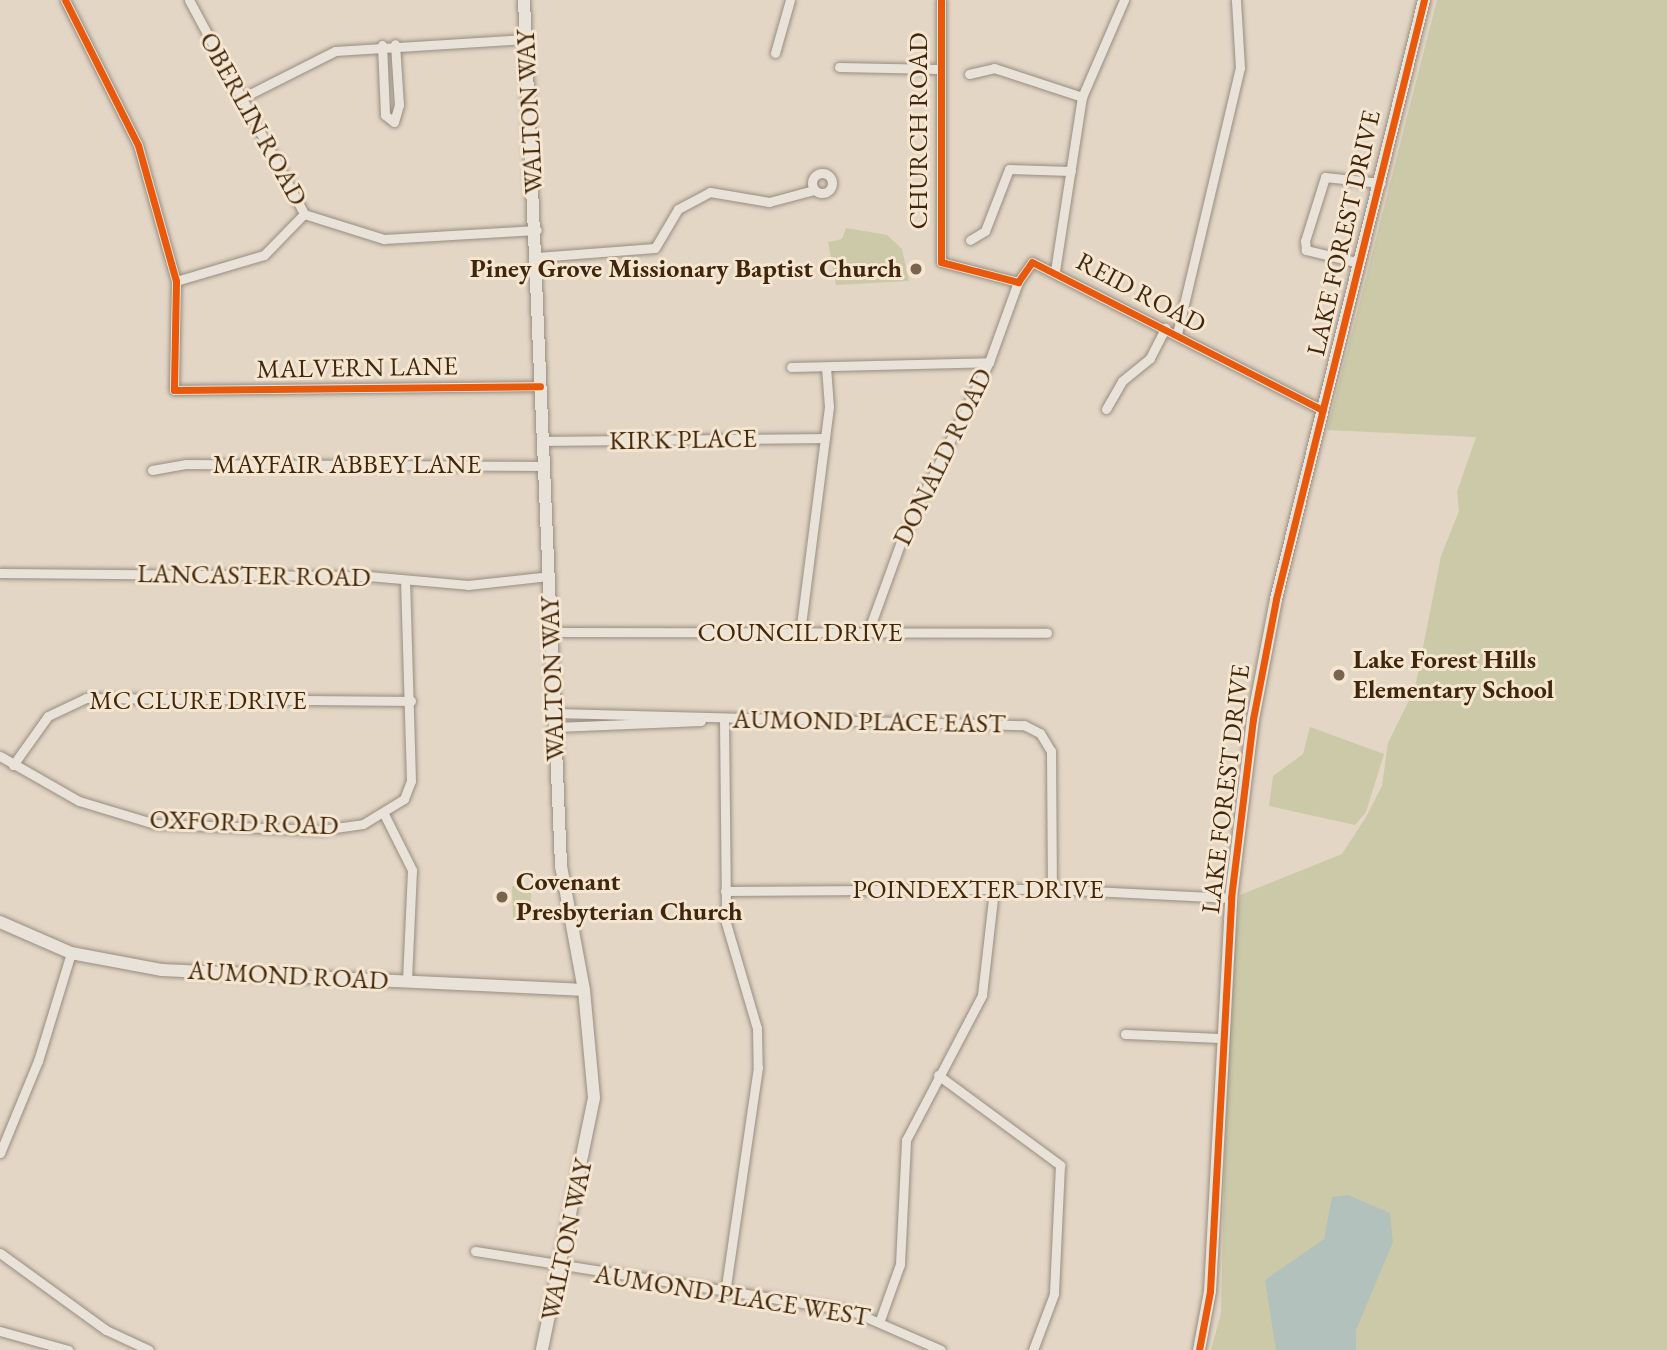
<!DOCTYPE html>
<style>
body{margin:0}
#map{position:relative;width:1667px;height:1350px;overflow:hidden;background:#e3d6c5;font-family:"EB Garamond",serif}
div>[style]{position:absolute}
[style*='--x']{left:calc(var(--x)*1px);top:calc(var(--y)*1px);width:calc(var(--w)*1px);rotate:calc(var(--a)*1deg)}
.green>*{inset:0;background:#cbc9a8}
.water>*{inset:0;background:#b2c1bc}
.roads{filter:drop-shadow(0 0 2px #988d80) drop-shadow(0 0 2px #988d80)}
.street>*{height:9px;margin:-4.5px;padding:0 4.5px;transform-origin:4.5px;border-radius:4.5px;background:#e8e2d9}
.street>.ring{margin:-4.5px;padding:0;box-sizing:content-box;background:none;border:9px solid #e8e2d9;border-radius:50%}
.secondary>*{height:12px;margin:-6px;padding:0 6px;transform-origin:6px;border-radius:6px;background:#e8e2d9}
.cycleway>*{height:7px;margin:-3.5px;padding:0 3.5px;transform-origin:3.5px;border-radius:3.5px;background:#e8590c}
.dots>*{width:19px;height:19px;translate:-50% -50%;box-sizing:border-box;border:4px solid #f5e6d1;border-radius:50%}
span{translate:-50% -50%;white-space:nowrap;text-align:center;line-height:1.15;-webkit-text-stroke:6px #f5e6d1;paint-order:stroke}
.street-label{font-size:26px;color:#40260c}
.poi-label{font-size:26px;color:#40260c;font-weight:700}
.right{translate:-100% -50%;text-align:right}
.left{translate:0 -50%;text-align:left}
</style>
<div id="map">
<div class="green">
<i style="clip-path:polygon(1437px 0,1667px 0,1667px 1350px,1211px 1350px,1221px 1313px,1228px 1003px,1240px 895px,1342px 854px,1366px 817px,1382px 786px,1388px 743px,1415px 688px,1441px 556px,1459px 511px,1457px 492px,1476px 437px,1327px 430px)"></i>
<i style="clip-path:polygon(846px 228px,887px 235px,902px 249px,909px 281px,836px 285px,828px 242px,842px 239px)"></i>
<i style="clip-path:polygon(1310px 727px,1384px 754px,1366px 812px,1355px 825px,1269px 806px,1273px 776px,1303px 754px)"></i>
<i style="clip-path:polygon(531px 885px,531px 908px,513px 918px,512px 886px)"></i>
</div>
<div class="water">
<i style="clip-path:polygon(1348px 1195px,1390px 1213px,1393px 1242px,1356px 1330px,1356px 1350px,1276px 1350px,1265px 1280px,1324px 1239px,1332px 1197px)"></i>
</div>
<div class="roads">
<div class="street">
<i style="--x:65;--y:0;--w:162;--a:63.3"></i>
<i style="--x:138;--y:145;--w:141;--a:74.4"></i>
<i style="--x:176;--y:281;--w:109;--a:91.1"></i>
<i style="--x:174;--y:390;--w:366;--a:-0.6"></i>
<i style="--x:189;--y:0;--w:243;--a:61.7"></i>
<i style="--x:304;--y:214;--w:84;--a:17.4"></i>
<i style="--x:384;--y:239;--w:153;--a:-3.4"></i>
<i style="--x:941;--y:0;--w:262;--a:90"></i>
<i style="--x:941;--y:262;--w:80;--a:14.6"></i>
<i style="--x:1018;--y:282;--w:24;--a:-55"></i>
<i style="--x:1032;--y:262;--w:326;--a:27"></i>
<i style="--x:382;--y:45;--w:70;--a:87.5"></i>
<i style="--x:385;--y:115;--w:11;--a:38"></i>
<i style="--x:394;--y:122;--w:18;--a:-74"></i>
<i style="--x:399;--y:105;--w:61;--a:-93.8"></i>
<i style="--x:775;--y:53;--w:55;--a:-74.2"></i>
<i style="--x:839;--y:67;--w:99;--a:1.2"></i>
<i style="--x:969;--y:74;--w:26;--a:-13"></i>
<i style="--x:994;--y:68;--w:93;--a:18.2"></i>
<i style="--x:242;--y:98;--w:104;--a:-26.8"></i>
<i style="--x:335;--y:51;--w:191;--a:-3.6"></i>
<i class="ring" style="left:812px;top:173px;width:11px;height:11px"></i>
<i style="--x:970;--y:240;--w:17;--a:-31"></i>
<i style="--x:985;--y:231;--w:66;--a:-68.8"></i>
<i style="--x:1009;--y:169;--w:62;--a:1.8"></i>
<i style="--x:537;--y:257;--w:118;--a:-4.4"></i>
<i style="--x:655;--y:248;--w:45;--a:-59.5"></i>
<i style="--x:678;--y:209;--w:36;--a:-28"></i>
<i style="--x:710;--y:192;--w:60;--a:9.6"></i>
<i style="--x:769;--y:202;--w:47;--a:-14.9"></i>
<i style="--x:1360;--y:263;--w:56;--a:-166.5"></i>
<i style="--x:1306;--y:250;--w:9;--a:-96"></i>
<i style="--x:1305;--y:241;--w:67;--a:-72.6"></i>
<i style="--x:1325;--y:177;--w:56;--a:6.1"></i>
<i style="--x:1055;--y:271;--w:176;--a:-81.2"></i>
<i style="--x:1082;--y:97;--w:106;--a:-66.6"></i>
<i style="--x:176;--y:281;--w:92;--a:-16.5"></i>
<i style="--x:264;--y:255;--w:57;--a:-45.7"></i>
<i style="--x:1177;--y:334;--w:273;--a:-76.7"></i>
<i style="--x:1240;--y:68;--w:68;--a:-93.4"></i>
<i style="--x:791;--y:367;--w:198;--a:-1.4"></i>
<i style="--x:1106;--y:409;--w:32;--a:-60"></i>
<i style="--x:1122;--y:381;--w:36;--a:-39"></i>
<i style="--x:1150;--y:358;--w:34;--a:-63"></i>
<i style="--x:542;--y:441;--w:283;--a:-0.6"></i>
<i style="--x:152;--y:470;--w:35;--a:-10"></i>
<i style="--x:186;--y:464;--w:357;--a:0.3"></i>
<i style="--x:0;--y:573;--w:368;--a:0.5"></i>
<i style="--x:368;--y:576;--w:100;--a:5.1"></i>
<i style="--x:468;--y:585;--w:81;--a:-6.3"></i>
<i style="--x:552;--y:632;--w:495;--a:0.1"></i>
<i style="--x:868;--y:632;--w:102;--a:-70"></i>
<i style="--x:903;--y:536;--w:194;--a:-63.7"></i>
<i style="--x:989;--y:362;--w:85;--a:-70.1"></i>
<i style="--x:800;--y:633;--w:228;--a:-82.7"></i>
<i style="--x:829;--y:407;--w:40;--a:-94.3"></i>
<i style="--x:555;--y:713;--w:469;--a:1.5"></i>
<i style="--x:1024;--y:725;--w:18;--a:27"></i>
<i style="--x:1040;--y:733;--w:21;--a:59"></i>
<i style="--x:1051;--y:751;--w:138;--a:89.6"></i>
<i style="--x:724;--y:720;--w:203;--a:89.4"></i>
<i style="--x:726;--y:923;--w:109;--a:73.6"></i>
<i style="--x:757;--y:1028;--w:39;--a:89"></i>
<i style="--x:758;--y:1067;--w:229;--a:98.3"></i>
<i style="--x:556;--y:727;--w:145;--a:-2.4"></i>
<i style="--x:0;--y:756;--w:91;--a:29.7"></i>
<i style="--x:79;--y:801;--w:79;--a:16.8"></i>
<i style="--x:155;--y:824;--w:166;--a:2.1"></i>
<i style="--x:321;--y:830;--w:42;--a:-8.1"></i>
<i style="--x:363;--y:824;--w:48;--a:-31.4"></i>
<i style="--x:404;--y:799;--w:19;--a:-69"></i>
<i style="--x:411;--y:781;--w:197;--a:-91.7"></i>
<i style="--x:13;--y:765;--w:60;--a:-54.5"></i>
<i style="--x:48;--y:716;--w:42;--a:-25.3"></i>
<i style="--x:86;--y:698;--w:325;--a:0.5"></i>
<i style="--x:384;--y:814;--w:63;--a:63.4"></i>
<i style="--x:412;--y:870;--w:111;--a:92.6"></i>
<i style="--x:725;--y:891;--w:327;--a:-0.4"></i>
<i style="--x:1052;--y:889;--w:179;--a:2.9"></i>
<i style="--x:1125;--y:1034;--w:96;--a:2.4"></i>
<i style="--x:938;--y:1075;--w:152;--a:36.4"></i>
<i style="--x:1060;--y:1165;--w:129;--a:92.7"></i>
<i style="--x:1054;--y:1294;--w:60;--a:110.6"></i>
<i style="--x:0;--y:1153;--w:100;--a:-67.6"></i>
<i style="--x:38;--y:1061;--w:113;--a:-73"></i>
<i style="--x:475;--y:1251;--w:382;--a:9"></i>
<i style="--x:852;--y:1311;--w:97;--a:23.7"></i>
<i style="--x:0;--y:1253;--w:131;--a:36"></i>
<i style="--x:106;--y:1330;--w:47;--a:24.9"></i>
<i style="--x:880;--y:1320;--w:59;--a:-70.3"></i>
<i style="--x:900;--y:1264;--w:124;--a:-87.2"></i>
<i style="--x:906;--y:1140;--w:164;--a:-62.3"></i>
<i style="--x:982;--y:995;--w:106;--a:-83.5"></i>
<i style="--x:0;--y:1331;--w:71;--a:15.6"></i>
</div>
<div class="secondary">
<i style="--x:524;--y:0;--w:867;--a:87.55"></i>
<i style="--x:561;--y:866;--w:126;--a:79.5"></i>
<i style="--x:584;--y:990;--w:108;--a:84.7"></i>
<i style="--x:594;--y:1098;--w:257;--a:101.7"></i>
<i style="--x:0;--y:922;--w:77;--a:23.6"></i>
<i style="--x:71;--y:953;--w:93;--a:10.6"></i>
<i style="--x:162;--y:970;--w:422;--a:2.7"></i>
<i style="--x:1199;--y:1350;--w:60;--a:-79.4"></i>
<i style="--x:1210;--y:1291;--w:394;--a:-86.9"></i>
<i style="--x:1231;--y:898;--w:180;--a:-83"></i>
<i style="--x:1253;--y:719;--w:122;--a:-79.1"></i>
<i style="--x:1276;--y:599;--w:617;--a:-76.12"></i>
</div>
</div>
<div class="cycleway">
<i style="--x:65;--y:0;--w:162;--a:63.3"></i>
<i style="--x:138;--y:145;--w:141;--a:74.4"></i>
<i style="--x:176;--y:281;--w:109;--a:91.1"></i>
<i style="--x:174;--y:390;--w:366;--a:-0.6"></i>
<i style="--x:941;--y:0;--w:262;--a:90"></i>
<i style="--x:941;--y:262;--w:80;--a:14.6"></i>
<i style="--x:1018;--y:282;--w:24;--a:-55"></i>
<i style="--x:1032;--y:262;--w:326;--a:27"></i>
<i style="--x:1199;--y:1350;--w:60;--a:-79.4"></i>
<i style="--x:1210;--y:1291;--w:394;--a:-86.9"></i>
<i style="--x:1231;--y:898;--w:180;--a:-83"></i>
<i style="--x:1253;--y:719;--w:122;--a:-79.1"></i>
<i style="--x:1276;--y:599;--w:617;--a:-76.12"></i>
</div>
<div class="dots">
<i style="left:916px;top:269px;background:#79644d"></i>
<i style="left:1339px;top:675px;background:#79644d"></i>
<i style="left:502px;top:897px;background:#79644d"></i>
</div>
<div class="street-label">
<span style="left:530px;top:112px;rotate:-93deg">WALTON WAY</span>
<span style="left:253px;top:119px;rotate:61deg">OBERLIN ROAD</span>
<span style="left:919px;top:131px;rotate:-90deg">CHURCH ROAD</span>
<span style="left:1344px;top:233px;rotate:-77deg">LAKE FOREST DRIVE</span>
<span style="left:1141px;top:293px;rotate:28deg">REID ROAD</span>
<span style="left:357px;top:368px;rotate:-1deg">MALVERN LANE</span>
<span style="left:683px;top:440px;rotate:-1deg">KIRK PLACE</span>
<span style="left:943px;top:457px;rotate:-64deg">DONALD ROAD</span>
<span style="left:347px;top:465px">MAYFAIR ABBEY LANE</span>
<span style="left:254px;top:576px;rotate:1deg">LANCASTER ROAD</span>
<span style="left:800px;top:633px">COUNCIL DRIVE</span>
<span style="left:553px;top:679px;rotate:-92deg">WALTON WAY</span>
<span style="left:198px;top:701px">MC CLURE DRIVE</span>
<span style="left:869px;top:722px;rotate:1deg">AUMOND PLACE EAST</span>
<span style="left:1226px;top:789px;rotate:-83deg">LAKE FOREST DRIVE</span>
<span style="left:244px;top:823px;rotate:2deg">OXFORD ROAD</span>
<span style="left:978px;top:890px">POINDEXTER DRIVE</span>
<span style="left:288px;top:976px;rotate:3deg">AUMOND ROAD</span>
<span style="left:567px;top:1240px;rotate:-78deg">WALTON WAY</span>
<span style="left:732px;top:1296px;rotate:9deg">AUMOND PLACE WEST</span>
</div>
<div class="poi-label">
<span class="right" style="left:902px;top:269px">Piney Grove Missionary Baptist Church</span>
<span class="left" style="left:1353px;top:675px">Lake Forest Hills<br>Elementary School</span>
<span class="left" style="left:516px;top:897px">Covenant<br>Presbyterian Church</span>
</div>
</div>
